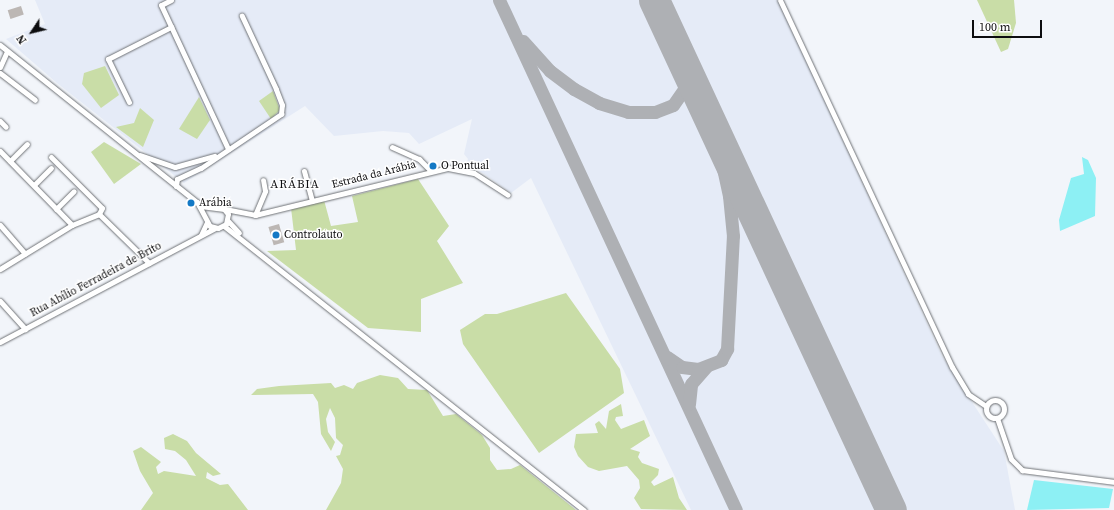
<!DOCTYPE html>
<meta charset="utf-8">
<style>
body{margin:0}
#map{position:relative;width:1114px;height:510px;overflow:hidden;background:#f2f5fa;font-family:"Source Serif 4",serif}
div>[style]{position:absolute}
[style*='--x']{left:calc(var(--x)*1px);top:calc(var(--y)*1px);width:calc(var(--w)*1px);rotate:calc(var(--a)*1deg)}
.built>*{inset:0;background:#e5ebf7}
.green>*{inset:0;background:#c9dda7}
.water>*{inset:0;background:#8df0f4}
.taxiway>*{height:13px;margin:-6.5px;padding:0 6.5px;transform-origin:6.5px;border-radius:6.5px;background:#aeb0b4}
.runway>*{height:31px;margin:-15.5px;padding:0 15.5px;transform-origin:15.5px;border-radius:15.5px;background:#aeb0b4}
.building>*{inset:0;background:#bcb7b4;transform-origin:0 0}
.roads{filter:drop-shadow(0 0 1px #6f7276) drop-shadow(0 0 1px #6f7276)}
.minor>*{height:5px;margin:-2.5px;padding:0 2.5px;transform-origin:2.5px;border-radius:2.5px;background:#fff}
.minor>.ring{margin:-2.5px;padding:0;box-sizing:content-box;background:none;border:5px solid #fff;border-radius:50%}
.dots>*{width:11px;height:11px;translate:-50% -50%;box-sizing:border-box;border:2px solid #fff;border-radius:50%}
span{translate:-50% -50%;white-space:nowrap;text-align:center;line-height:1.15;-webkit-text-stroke:3px #fff;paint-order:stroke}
.poi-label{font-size:11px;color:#0d0d0f}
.left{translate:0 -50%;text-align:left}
.street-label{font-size:11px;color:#0d0d0f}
.neighbourhood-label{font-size:12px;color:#0d0d0f;letter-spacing:1px}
.north{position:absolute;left:12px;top:12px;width:40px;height:40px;-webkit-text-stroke:3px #fff;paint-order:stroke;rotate:235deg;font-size:11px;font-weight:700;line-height:16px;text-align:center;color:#0d0d0f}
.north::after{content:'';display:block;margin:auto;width:14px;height:18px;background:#0d0d0f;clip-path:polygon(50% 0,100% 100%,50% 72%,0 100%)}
.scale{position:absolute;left:972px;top:20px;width:70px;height:18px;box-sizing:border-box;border:2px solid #0d0d0f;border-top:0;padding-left:5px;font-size:12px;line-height:14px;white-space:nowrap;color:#0d0d0f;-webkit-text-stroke:3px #fff;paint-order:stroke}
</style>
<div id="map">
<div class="built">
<i style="clip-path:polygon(35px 0,778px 0,942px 356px,1004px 451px,1015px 510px,691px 510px,531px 178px,511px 193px,483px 173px,466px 165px,468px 159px,464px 154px,472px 119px,419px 144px,409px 133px,383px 131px,334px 136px,305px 106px,184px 183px,57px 83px,6px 39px,45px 24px)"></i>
</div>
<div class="green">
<i style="clip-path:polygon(977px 0,1014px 0,1016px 23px,1008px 49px,1001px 52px)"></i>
<i style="clip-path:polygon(105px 66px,119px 95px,101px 108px,82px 84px,84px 73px)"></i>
<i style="clip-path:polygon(273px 91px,280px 110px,271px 119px,259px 101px)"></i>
<i style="clip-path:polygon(199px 97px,210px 120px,197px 139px,179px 129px)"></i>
<i style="clip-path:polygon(140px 108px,154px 120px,143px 147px,116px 127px,134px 123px)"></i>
<i style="clip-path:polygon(104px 142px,141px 164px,114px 184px,91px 152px)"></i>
<i style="clip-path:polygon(418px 179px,449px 226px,437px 241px,463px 283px,421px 299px,421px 332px,368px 328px,267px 251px,296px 250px,291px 208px,324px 200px,331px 226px,358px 222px,352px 196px)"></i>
<i style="clip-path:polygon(566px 293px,620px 369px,624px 393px,539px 453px,463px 344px,460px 330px,485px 314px,497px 314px)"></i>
<i style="clip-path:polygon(380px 375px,398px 378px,408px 389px,427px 390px,443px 416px,456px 414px,482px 435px,490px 448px,490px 460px,497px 470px,511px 469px,520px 465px,576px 510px,326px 510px,341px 483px,343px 469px,336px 456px,340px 455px,343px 445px,336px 438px,335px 418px,330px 408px,326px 419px,328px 432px,335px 442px,331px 451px,321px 434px,318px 402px,313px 394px,251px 395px,257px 389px,279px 386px,331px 383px,335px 388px,344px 385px,353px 389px,357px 383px)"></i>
<i style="clip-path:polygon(621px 404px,623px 416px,616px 417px,615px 420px,621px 429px,644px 420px,650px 436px,630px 449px,640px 452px,638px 457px,642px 463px,659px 469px,658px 475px,651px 482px,654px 486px,673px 477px,679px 498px,687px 510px,641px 509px,634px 498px,640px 488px,639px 480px,627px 466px,599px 471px,588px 467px,578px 456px,574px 447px,576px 434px,598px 433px,595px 424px,599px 421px,606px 429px,609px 411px)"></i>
<i style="clip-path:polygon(173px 434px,187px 441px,196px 453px,221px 474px,213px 476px,207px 472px,206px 478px,220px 485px,228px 484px,248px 510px,141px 510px,153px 493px,140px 471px,133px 451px,141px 447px,161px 462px,156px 467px,158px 474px,164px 471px,196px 476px,186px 460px,175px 451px,165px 449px,164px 438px)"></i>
</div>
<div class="water">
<i style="clip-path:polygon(1082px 157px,1088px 160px,1096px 178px,1095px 216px,1060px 231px,1059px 220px,1071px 178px,1084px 174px)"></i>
<i style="clip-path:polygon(1034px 480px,1113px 489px,1109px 508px,1027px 510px)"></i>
</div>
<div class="taxiway">
<i style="--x:499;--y:0;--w:562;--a:65.08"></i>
<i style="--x:523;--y:41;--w:40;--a:48"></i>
<i style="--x:550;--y:71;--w:30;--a:37"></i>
<i style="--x:574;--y:89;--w:29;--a:29"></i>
<i style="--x:599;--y:103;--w:30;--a:17"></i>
<i style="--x:628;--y:112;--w:27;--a:0"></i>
<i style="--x:655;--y:112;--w:19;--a:-21"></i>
<i style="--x:673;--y:105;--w:24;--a:-55"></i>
<i style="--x:687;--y:85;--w:16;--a:-94"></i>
<i style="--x:667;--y:357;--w:18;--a:34"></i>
<i style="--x:682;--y:367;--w:16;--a:7"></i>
<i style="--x:698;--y:369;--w:25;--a:-21"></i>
<i style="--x:721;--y:360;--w:13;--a:-61"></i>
<i style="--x:727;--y:349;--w:113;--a:-87"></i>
<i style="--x:733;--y:236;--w:40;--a:-95.7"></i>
<i style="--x:729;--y:196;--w:61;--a:-102.2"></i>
<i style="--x:689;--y:404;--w:20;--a:-84"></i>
<i style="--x:691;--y:384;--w:23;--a:-49"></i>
<i style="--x:884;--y:510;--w:13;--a:-86"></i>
</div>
<div class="runway">
<i style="--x:654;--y:0;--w:562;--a:65.08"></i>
</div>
<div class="building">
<i style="left:21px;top:6px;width:9px;height:14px;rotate:72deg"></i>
<i style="left:279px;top:224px;width:19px;height:11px;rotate:74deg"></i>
</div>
<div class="roads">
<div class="minor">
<i style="--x:171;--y:0;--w:11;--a:153"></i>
<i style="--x:161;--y:5;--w:159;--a:65"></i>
<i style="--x:780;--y:0;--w:405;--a:64.9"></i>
<i style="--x:952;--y:367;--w:31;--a:59"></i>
<i style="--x:968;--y:394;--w:22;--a:34"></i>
<i style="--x:0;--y:45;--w:252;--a:38.6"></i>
<i style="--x:197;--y:202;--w:27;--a:62"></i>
<i style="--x:210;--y:226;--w:8;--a:14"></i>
<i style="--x:218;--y:228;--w:9;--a:-27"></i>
<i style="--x:226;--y:224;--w:10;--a:-79"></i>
<i style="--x:228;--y:214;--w:6;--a:-129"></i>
<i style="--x:224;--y:209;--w:24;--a:-173"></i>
<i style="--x:0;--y:67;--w:17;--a:-66"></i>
<i style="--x:0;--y:73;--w:44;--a:37.6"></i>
<i style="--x:129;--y:102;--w:48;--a:-116"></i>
<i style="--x:108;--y:59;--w:71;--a:-26.9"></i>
<i style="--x:0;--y:121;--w:8;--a:45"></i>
<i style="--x:392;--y:147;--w:30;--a:24"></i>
<i style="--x:419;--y:159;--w:17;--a:45"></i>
<i style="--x:0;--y:151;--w:103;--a:45.8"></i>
<i style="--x:72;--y:225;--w:29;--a:-22"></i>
<i style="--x:99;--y:214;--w:70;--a:44.4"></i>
<i style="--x:140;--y:155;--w:37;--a:19"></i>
<i style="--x:175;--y:167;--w:41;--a:-15.8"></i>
<i style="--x:51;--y:157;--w:72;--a:45"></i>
<i style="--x:102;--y:208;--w:7;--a:117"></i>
<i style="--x:10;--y:161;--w:24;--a:-45"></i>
<i style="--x:304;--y:171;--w:31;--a:75"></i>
<i style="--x:34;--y:185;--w:24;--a:-45"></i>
<i style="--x:176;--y:186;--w:7;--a:-82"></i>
<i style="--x:177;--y:179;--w:26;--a:-25"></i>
<i style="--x:201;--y:168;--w:97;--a:-34"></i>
<i style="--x:281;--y:114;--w:9;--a:-84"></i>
<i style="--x:282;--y:105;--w:17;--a:-111"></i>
<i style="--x:276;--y:89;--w:81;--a:-115"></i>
<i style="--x:56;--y:209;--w:25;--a:-45"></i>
<i style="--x:225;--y:209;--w:31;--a:11"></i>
<i style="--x:255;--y:215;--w:199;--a:-13.7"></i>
<i style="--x:448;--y:168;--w:26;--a:11"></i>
<i style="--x:474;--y:173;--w:40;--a:32.9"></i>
<i style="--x:255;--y:215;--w:26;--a:-67"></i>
<i style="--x:265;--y:191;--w:11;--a:-100"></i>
<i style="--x:228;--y:221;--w:16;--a:47"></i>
<i style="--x:0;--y:225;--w:38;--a:49"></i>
<i style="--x:224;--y:226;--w:459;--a:38.3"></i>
<i style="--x:201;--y:235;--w:14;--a:-65"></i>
<i style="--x:0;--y:269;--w:84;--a:-31.4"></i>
<i style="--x:0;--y:301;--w:38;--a:48"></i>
<i style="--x:0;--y:342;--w:243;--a:-27.9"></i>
<i class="ring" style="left:986px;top:400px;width:13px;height:13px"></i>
<i style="--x:997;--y:418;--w:43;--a:71.1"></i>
<i style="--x:1011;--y:459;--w:16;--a:45"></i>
<i style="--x:1022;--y:470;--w:93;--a:7.4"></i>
</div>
</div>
<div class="dots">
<i style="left:433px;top:166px;background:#1479c5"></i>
<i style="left:191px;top:203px;background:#1479c5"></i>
<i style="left:276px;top:235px;background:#1479c5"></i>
</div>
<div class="poi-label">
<span class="left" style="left:441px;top:166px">O Pontual</span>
<span class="left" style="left:199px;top:203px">Arábia</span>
<span class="left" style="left:284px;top:235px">Controlauto</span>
</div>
<div class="street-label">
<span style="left:374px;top:175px;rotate:-14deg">Estrada da Arábia</span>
<span style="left:96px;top:280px;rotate:-28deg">Rua Abílio Ferradeira de Brito</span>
</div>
<div class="neighbourhood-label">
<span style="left:295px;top:185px">ARÁBIA</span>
</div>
<div class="north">N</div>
<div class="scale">100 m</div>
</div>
